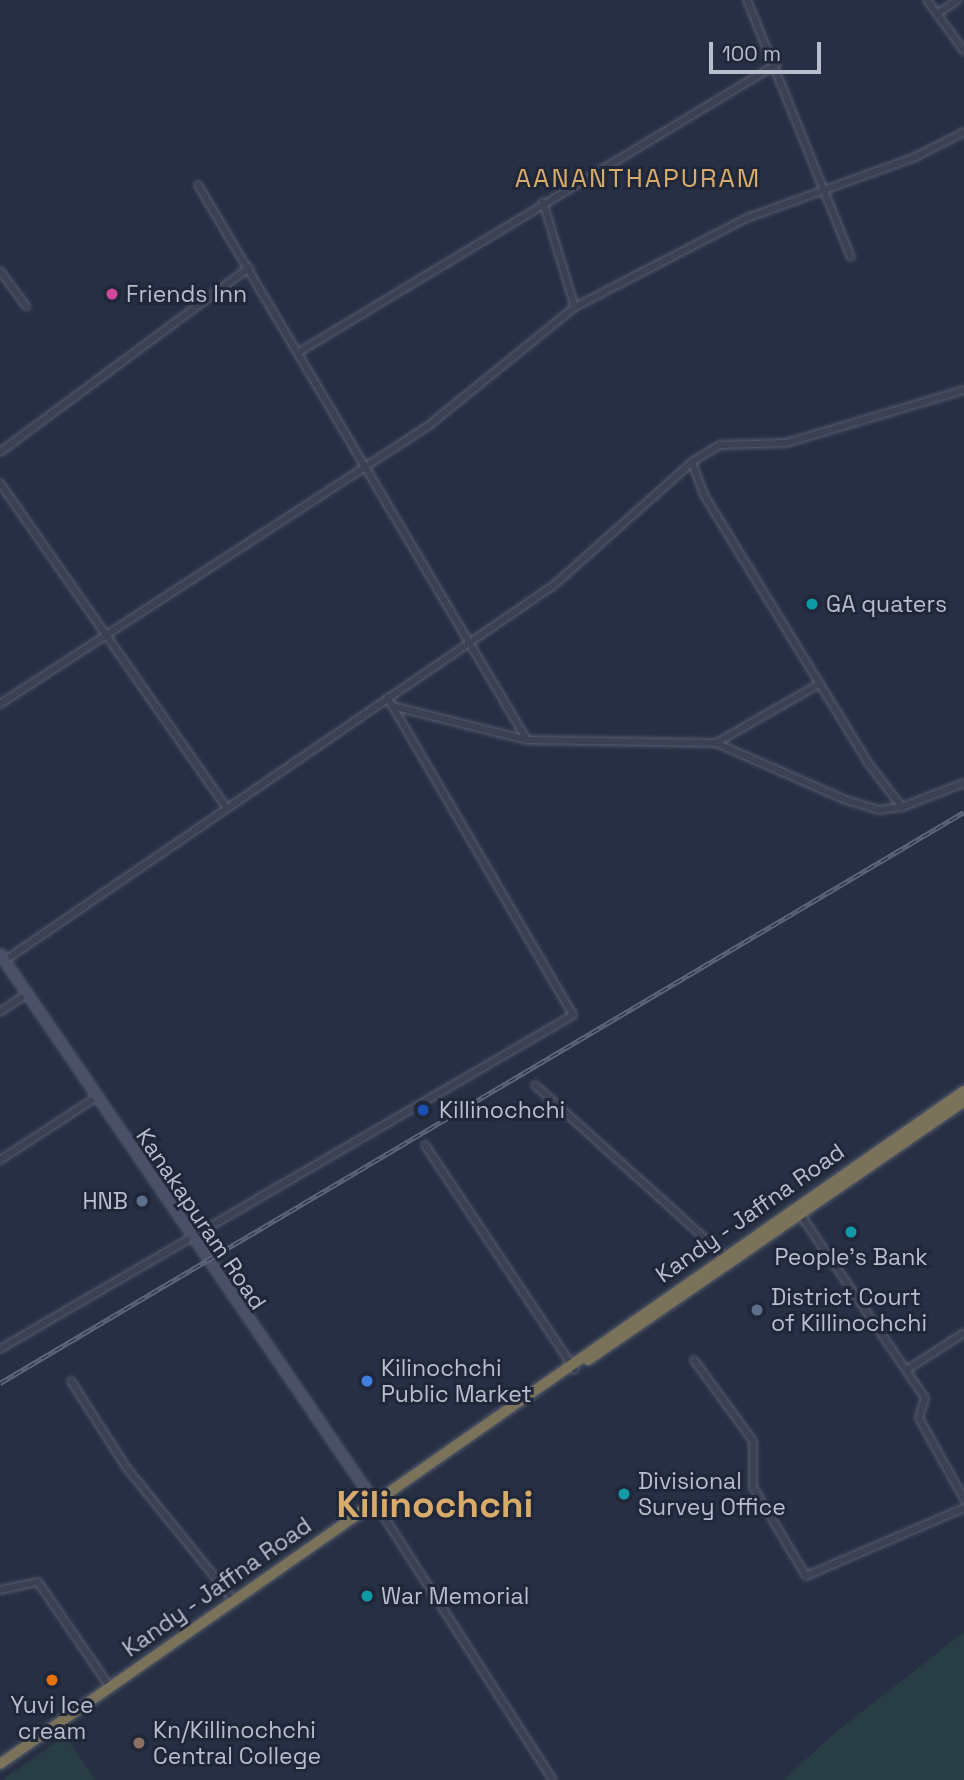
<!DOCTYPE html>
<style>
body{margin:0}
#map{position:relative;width:964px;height:1780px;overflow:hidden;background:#272f44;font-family:"Space Grotesk",sans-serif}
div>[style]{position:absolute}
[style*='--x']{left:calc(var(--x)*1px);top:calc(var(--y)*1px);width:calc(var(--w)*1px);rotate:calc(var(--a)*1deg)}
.green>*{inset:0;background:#293d45}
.roads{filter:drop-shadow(0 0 2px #575d6e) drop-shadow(0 0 2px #575d6e)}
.street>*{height:6px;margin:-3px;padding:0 3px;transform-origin:3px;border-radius:3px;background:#3c4254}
.secondary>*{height:9px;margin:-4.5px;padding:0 4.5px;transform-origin:4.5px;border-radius:4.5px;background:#4a5067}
.highway>*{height:10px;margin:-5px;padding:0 5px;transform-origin:5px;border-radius:5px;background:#7a7259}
.rail>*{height:5px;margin-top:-2.5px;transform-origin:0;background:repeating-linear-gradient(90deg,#202739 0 8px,#5e657a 0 16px);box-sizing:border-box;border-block:2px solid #5e657a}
.dots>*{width:19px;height:19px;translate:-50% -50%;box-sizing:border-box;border:4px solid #202739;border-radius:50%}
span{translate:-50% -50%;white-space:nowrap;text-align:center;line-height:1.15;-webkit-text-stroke:6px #202739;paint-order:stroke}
.poi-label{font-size:23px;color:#b9becd}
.left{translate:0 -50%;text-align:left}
.right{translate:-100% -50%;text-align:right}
.street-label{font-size:23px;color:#b9becd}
.quarter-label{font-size:26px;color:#d8ab6a;letter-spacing:2px}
.town-label{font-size:37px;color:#d8ab6a;font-weight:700}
.scale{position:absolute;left:709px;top:42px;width:112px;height:32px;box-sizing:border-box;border:4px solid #b9becd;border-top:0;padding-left:9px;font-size:21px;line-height:24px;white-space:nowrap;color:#b9becd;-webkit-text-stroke:5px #202739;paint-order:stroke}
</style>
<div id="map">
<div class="green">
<i style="clip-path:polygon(964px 1632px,964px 1780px,783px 1780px,837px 1731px)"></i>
<i style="clip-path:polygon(65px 1736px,96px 1780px,2px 1780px)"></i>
</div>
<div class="roads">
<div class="street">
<i style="--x:747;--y:0;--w:277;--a:68"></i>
<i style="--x:927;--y:0;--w:63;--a:54"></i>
<i style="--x:937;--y:14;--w:25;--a:-34"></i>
<i style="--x:198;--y:185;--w:645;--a:59.34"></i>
<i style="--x:543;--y:202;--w:110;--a:73.1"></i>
<i style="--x:0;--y:271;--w:44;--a:53.4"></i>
<i style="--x:299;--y:352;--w:558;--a:-31.07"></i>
<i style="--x:964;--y:390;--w:186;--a:163.4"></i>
<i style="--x:786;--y:443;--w:66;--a:178.3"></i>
<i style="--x:720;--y:445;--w:33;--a:149"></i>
<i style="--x:692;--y:462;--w:35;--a:70"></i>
<i style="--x:704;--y:495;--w:314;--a:58.5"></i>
<i style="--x:868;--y:763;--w:56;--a:52.3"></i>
<i style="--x:902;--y:807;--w:66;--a:-21.2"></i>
<i style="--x:0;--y:452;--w:310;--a:-36.5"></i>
<i style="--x:0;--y:483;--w:396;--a:55.1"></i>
<i style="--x:0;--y:704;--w:510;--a:-33.01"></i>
<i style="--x:428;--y:426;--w:189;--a:-39"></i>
<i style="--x:575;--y:307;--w:194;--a:-27.4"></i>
<i style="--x:747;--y:218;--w:177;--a:-19.9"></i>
<i style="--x:913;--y:158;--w:57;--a:-27"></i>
<i style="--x:392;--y:706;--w:139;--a:14.1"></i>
<i style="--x:527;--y:740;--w:189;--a:0.9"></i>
<i style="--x:716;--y:743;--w:142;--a:23.7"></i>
<i style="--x:846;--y:800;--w:34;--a:17"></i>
<i style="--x:878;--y:810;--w:24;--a:-7"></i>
<i style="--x:716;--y:743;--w:119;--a:-29.8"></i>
<i style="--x:4;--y:961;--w:666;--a:-34.36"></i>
<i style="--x:554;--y:585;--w:185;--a:-41.7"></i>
<i style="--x:0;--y:1012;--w:32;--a:-34"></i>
<i style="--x:535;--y:1085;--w:255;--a:42.1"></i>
<i style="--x:425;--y:1145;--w:270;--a:56.3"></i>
<i style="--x:0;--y:1160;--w:113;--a:-33.1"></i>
<i style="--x:800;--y:1214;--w:222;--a:55.8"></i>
<i style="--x:925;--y:1398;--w:21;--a:107"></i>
<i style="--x:919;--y:1418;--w:93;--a:60.9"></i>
<i style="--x:0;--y:1349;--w:663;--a:-30.24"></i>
<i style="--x:573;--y:1015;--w:368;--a:-120.3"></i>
<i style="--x:694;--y:1360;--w:100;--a:53.9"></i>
<i style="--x:753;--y:1441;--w:46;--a:90"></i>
<i style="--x:753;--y:1487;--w:104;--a:59.2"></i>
<i style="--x:806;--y:1576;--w:172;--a:-23.3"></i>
<i style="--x:908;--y:1369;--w:67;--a:-32.7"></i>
<i style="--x:71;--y:1381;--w:102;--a:57.4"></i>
<i style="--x:126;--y:1467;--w:172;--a:51.1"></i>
<i style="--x:375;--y:1503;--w:329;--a:57.3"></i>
<i style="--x:0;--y:1590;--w:39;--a:-12"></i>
<i style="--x:38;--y:1582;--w:127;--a:55.6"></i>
</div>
<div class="secondary">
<i style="--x:0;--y:954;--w:665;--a:55.66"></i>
</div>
<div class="highway">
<i style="--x:588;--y:1360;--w:456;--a:-34.5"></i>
<i style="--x:0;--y:1764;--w:1176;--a:-34.92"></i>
</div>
</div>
<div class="rail">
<i style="--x:0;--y:1383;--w:1120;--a:-30.64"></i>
</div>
<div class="dots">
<i style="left:112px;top:294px;background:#d1479c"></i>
<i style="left:812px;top:604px;background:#0f9aa8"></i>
<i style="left:423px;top:1110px;background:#1a4fb4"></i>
<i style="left:142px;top:1201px;background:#5c6f8a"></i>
<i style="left:851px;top:1232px;background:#0f9aa8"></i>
<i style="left:757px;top:1310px;background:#5c6f8a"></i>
<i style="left:367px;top:1381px;background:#3f7fe0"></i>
<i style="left:624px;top:1494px;background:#0f9aa8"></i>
<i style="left:367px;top:1596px;background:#0f9aa8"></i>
<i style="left:52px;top:1680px;background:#e8710a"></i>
<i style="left:139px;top:1743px;background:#8d6e63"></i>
</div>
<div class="poi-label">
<span class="left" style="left:126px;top:294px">Friends Inn</span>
<span class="left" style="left:826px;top:604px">GA quaters</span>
<span class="left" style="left:439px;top:1110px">Killinochchi</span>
<span class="right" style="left:128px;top:1201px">HNB</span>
<span style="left:851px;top:1257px">People's Bank</span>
<span class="left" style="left:771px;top:1310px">District Court<br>of Killinochchi</span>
<span class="left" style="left:381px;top:1381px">Kilinochchi<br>Public Market</span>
<span class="left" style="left:638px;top:1494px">Divisional<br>Survey Office</span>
<span class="left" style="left:381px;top:1596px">War Memorial</span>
<span style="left:52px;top:1718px">Yuvi Ice<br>cream</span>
<span class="left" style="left:153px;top:1743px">Kn/Killinochchi<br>Central College</span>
</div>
<div class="street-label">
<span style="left:750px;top:1213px;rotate:-35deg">Kandy - Jaffna Road</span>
<span style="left:201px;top:1219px;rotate:56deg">Kanakapuram Road</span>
<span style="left:217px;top:1587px;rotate:-35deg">Kandy - Jaffna Road</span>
</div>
<div class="quarter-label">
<span style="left:638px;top:179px">AANANTHAPURAM</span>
</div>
<div class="town-label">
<span style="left:435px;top:1505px">Kilinochchi</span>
</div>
<div class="scale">100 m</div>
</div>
